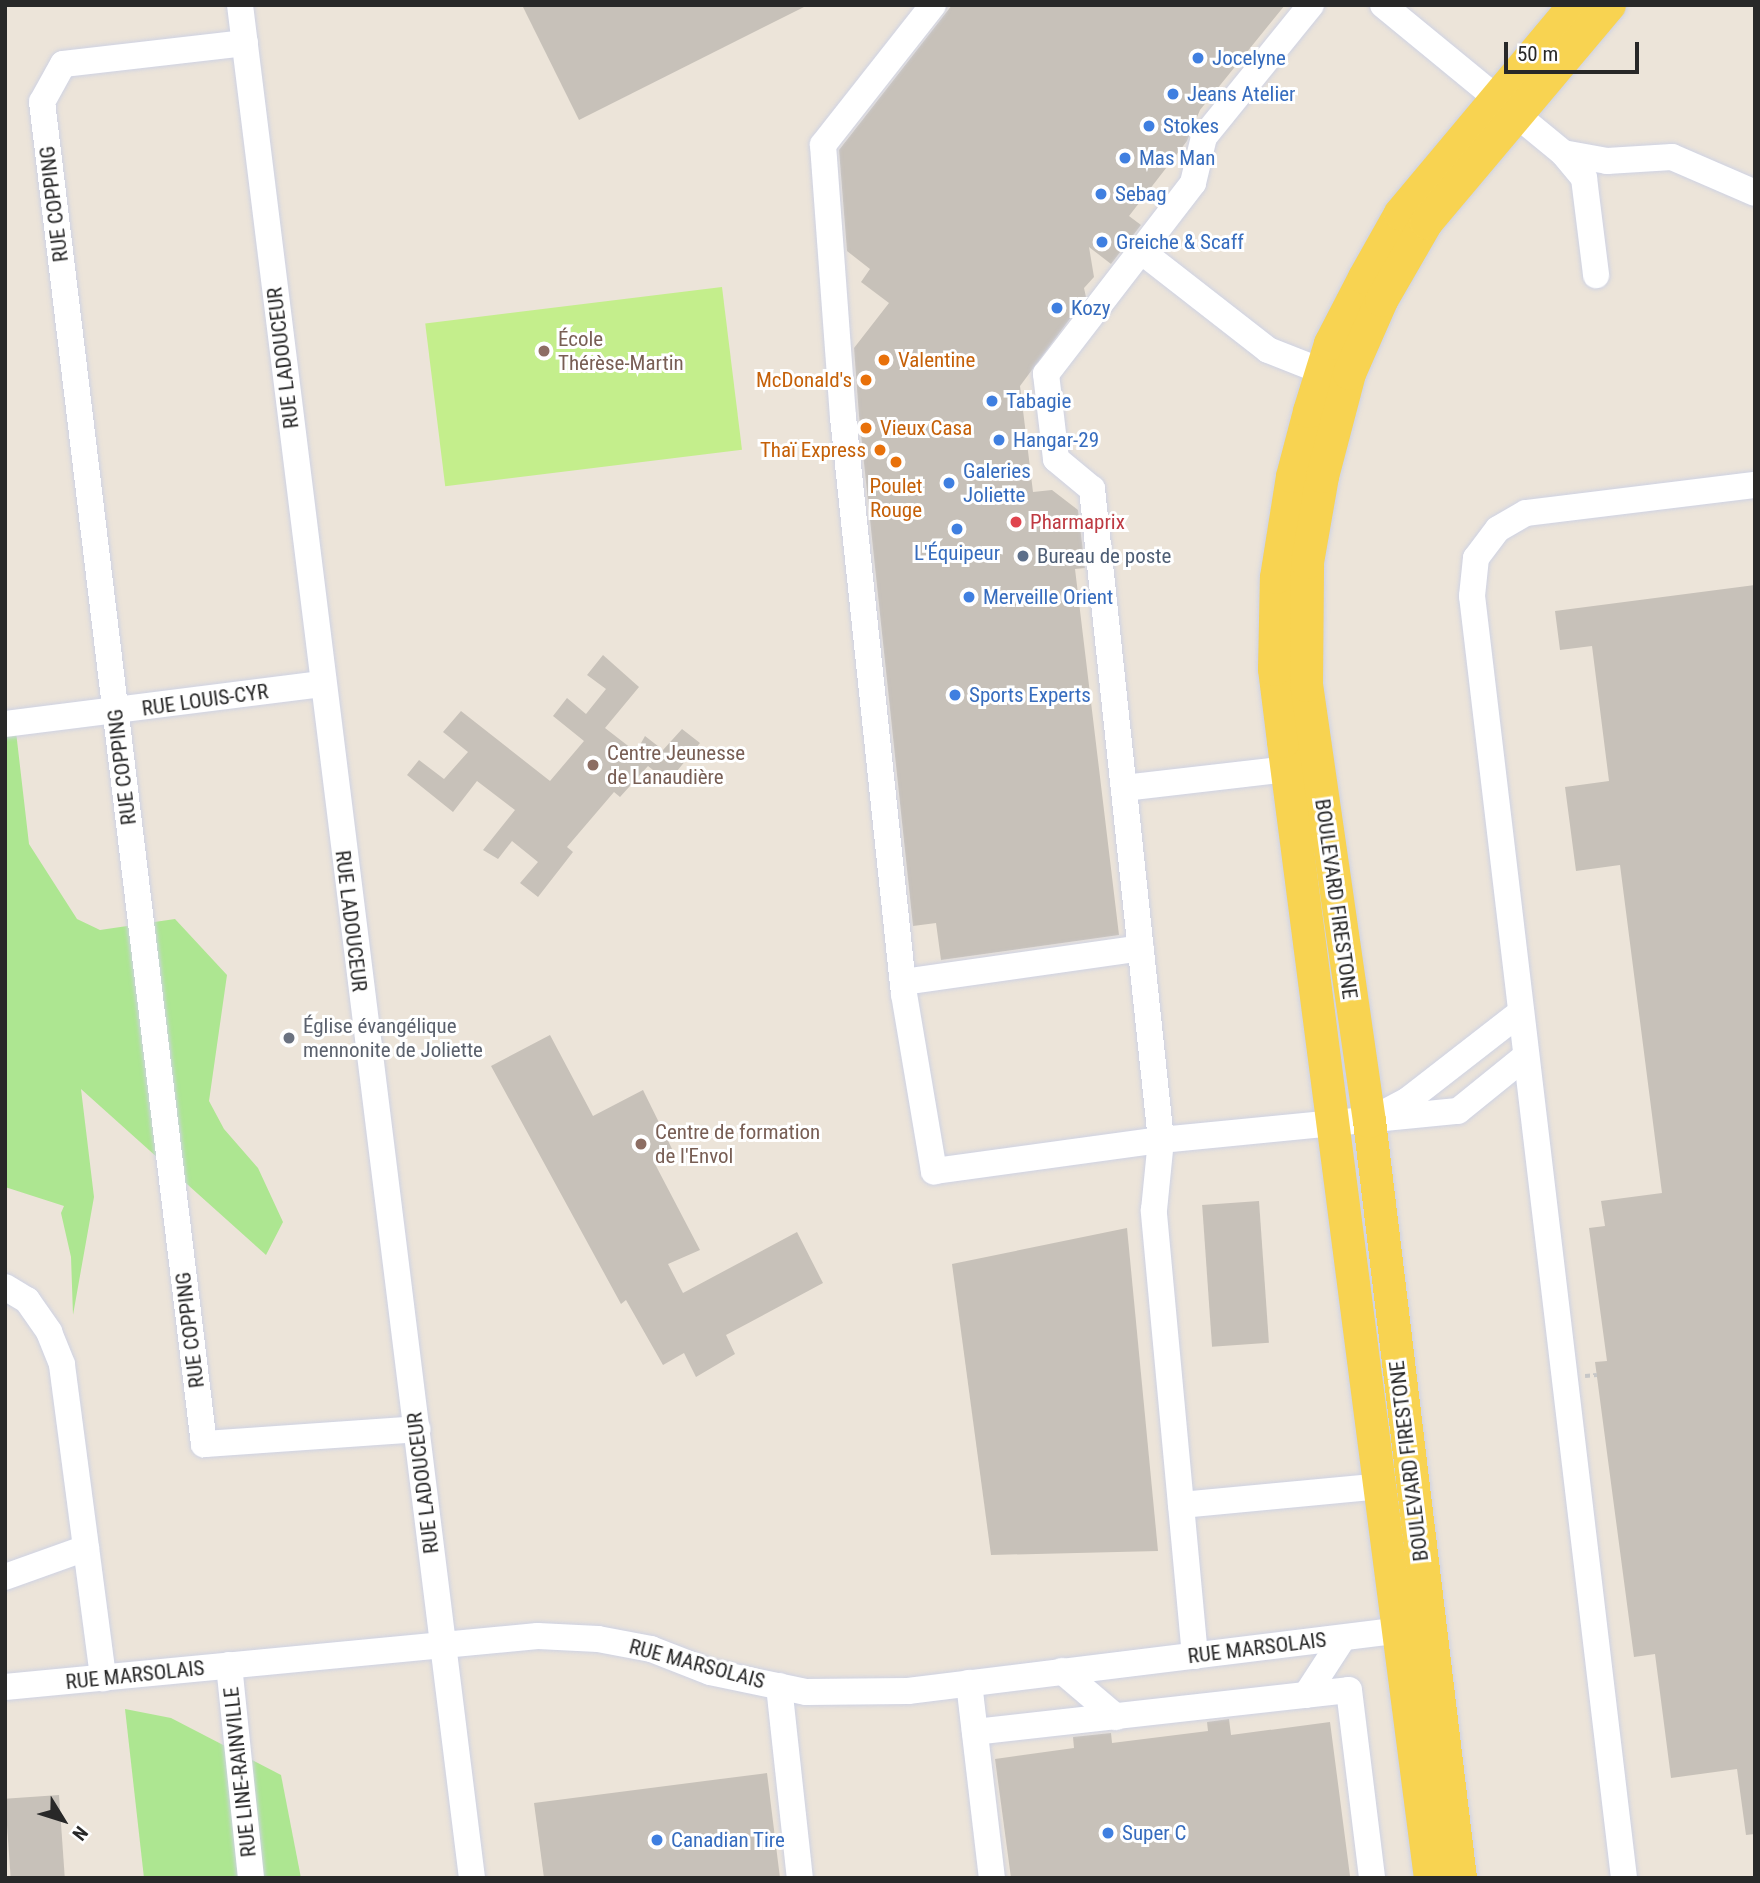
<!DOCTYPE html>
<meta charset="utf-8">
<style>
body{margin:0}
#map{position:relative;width:1760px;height:1883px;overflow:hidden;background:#ece4d9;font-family:"Roboto Condensed",sans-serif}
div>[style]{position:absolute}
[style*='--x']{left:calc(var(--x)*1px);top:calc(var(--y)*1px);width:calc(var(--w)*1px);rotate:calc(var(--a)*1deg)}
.green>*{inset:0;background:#ade691}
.pitch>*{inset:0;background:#c4ee8c;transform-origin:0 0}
.building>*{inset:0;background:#c7c1b9;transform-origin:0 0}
.path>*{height:3.5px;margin-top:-1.75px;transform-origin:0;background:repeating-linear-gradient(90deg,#c7c7c7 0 5px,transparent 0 8.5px)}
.roads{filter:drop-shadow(0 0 2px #ced2e3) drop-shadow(0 0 2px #ced2e3)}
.minor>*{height:26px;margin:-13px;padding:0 13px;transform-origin:13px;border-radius:13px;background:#fff}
.major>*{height:33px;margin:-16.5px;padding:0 16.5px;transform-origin:16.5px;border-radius:16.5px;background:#f8d351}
.dots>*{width:19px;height:19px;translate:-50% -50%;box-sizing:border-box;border:4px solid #fff;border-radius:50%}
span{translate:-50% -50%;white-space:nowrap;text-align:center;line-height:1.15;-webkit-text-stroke:6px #fff;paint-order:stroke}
.shop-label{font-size:21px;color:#366cbe}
.left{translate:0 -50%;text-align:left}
.street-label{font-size:21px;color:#282828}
.education-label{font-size:21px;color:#785e54}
.food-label{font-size:21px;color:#c56008}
.right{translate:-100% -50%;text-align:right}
.health-label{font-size:21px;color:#be3a42}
.service-label{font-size:21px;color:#4e5e75}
.worship-label{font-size:21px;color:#5b616d}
.frame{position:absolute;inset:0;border:7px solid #282828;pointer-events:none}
.north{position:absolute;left:28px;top:1785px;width:70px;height:70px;-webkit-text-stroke:5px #fff;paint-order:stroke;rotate:128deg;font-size:19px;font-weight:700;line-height:28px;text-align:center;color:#282828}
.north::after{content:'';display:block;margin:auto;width:24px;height:32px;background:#282828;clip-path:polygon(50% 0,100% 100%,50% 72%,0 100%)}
.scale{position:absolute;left:1504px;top:42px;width:135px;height:32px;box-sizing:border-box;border:4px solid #282828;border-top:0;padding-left:9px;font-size:21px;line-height:24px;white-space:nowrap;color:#282828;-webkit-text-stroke:5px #fff;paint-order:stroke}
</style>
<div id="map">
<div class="green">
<i style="clip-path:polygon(15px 723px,29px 844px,77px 919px,100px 930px,175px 919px,227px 975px,209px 1101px,224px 1129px,258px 1168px,283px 1222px,266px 1255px,81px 1089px,94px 1197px,73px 1315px,71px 1257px,61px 1213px,64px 1206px,5px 1187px,5px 724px)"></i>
<i style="clip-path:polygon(125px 1709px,171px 1718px,281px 1775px,301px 1878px,144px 1878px)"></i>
</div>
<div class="pitch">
<i style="left:722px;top:287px;width:164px;height:299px;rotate:83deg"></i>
</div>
<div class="building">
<i style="clip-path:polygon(522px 5px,808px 5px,579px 120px)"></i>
<i style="clip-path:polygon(952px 5px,1285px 5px,1200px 110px,1187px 141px,1129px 216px,1141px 225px,1111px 264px,1089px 247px,1094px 277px,1084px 288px,1086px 297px,1020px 386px,1033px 492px,1052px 490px,1078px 510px,1085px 568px,1075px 569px,1119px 935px,941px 960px,936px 923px,913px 926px,859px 416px,854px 348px,889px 303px,861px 282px,870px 269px,847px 251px,839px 150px)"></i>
<i style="clip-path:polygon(1755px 585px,1755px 1834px,1746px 1835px,1737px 1769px,1671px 1778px,1655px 1654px,1634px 1657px,1595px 1362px,1607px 1361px,1589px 1228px,1605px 1226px,1601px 1201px,1662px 1193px,1620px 865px,1576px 871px,1565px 787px,1609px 781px,1592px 646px,1560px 650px,1555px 611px)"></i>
<i style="clip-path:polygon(603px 655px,639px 687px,605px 728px,636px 752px,645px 736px,663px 750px,682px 729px,700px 743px,668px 782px,648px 766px,620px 797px,614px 792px,567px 847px,573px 852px,538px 897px,520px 883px,538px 862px,512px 841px,498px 859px,483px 850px,515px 810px,477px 781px,453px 812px,407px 775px,419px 760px,444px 779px,468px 752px,443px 732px,461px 711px,550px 781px,584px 741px,553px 716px,567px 698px,586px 714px,606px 689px,587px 675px)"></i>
<i style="clip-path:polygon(550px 1035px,593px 1116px,643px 1090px,675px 1155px,655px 1164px,700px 1250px,668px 1264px,683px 1293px,797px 1232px,823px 1283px,726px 1335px,735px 1354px,696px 1377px,684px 1353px,663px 1365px,626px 1300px,621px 1304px,491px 1066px)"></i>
<i style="left:1259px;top:1201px;width:142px;height:57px;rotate:86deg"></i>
<i style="clip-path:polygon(1127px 1228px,1158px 1551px,991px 1555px,952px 1264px)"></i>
<i style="clip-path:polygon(1229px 1719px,1231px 1735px,1330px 1722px,1350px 1876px,1011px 1878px,995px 1759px,1074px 1748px,1073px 1737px,1111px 1733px,1112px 1743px,1208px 1731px,1207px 1722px)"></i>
<i style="clip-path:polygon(767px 1773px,780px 1878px,544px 1878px,534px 1803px)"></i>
<i style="left:59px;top:1795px;width:83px;height:54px;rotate:86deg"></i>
</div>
<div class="path">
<i style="--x:1585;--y:1376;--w:12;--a:-5"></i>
</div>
<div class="roads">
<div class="minor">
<i style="--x:240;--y:5;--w:1887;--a:82.94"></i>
<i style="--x:933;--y:5;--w:178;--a:128.2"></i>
<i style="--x:823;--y:145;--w:273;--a:85.8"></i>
<i style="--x:843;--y:417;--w:580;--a:83.97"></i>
<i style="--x:904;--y:994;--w:180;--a:80.4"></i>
<i style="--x:934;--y:1171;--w:229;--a:-7.8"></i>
<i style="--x:1161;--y:1140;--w:298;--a:-5.6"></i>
<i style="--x:1458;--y:1111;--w:87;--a:-39"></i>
<i style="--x:1383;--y:5;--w:233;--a:39.4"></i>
<i style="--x:1563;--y:153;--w:45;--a:10.3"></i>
<i style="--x:1607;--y:161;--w:65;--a:-3.5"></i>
<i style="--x:1672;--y:157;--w:90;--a:23.4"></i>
<i style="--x:245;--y:43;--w:183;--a:173.4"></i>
<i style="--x:63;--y:64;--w:43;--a:118.9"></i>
<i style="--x:42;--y:102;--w:1352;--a:83.12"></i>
<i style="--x:204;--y:1444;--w:214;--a:-4"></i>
<i style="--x:1563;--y:153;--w:33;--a:50"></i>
<i style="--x:1584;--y:178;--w:98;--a:82.9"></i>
<i style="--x:1141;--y:251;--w:161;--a:37.9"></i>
<i style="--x:1268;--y:350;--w:76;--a:21.5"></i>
<i style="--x:5;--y:724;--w:320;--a:-7.2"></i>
<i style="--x:1124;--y:788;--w:164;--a:-6.6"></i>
<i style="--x:903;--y:982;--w:240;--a:-8.1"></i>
<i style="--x:1380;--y:1115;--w:32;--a:-28"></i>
<i style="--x:1408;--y:1100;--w:143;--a:-37.9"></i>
<i style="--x:5;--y:1287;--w:26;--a:31"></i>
<i style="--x:27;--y:1300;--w:39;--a:55"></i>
<i style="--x:49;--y:1332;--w:35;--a:68"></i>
<i style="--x:62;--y:1365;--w:316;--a:82.5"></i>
<i style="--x:1181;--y:1505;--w:201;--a:-5.4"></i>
<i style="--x:5;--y:1577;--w:86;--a:-19.7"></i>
<i style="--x:1195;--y:1656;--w:448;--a:-95.3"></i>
<i style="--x:1154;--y:1210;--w:70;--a:-84.3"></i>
<i style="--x:1161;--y:1140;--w:655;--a:-96.05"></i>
<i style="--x:1092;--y:489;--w:47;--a:-140.2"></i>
<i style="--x:1056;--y:459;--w:86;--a:-96.7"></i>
<i style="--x:1046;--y:374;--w:241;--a:-52.4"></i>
<i style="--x:1193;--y:183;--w:47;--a:-76.6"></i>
<i style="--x:1204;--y:137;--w:170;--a:-51"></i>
<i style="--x:229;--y:1665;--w:214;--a:84.1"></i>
<i style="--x:1062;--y:1671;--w:71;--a:40.4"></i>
<i style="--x:969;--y:1683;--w:196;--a:83.3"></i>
<i style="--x:779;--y:1686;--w:193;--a:83.8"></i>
<i style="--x:5;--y:1687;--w:535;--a:-5.47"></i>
<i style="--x:538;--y:1636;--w:60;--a:2.9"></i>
<i style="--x:598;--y:1639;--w:54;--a:10.7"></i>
<i style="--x:651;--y:1649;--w:63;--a:21.3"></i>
<i style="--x:710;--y:1672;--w:98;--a:11.8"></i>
<i style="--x:806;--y:1692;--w:102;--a:-0.6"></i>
<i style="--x:908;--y:1691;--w:514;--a:-7.04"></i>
<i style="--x:1306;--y:1695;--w:68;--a:-57"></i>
<i style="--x:975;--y:1732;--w:376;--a:-6.4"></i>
<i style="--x:1349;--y:1690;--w:189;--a:83"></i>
<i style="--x:1624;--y:1878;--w:1291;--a:-96.76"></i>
<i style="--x:1472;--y:596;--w:38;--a:-84"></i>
<i style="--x:1476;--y:558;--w:36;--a:-53"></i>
<i style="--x:1498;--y:529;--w:32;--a:-30"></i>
<i style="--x:1526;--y:513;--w:231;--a:-7"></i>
</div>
<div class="major">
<i style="--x:1430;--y:1878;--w:1146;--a:-97.37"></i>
<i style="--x:1283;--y:741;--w:73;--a:-97.1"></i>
<i style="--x:1274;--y:669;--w:92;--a:-88.8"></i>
<i style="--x:1276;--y:577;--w:102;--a:-81"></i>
<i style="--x:1292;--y:476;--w:67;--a:-75.3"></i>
<i style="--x:1309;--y:411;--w:71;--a:-72.8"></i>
<i style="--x:1330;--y:343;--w:74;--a:-62.7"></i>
<i style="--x:1364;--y:277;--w:73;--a:-60.6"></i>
<i style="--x:1400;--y:213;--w:271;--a:-50.1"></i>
<i style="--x:1460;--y:1878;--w:762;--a:-96.85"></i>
<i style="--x:1369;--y:1121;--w:441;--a:-98.2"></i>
<i style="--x:1306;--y:685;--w:123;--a:-89.5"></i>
<i style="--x:1307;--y:562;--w:87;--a:-80.1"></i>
<i style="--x:1322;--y:476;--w:106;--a:-75.3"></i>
<i style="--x:1349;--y:373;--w:80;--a:-66.3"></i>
<i style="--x:1381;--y:300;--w:90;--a:-60"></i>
<i style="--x:1426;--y:222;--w:284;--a:-49.9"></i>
</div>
</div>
<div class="dots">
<i style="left:1198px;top:58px;background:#3f7fe0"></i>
<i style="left:1173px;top:94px;background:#3f7fe0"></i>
<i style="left:1149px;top:126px;background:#3f7fe0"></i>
<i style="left:1125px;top:158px;background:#3f7fe0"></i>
<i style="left:1101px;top:194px;background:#3f7fe0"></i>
<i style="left:1102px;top:242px;background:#3f7fe0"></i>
<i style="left:1057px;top:308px;background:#3f7fe0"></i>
<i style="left:544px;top:351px;background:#8d6e63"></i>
<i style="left:884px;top:360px;background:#e8710a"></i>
<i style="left:866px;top:380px;background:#e8710a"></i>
<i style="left:992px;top:401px;background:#3f7fe0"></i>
<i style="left:866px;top:428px;background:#e8710a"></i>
<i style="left:999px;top:440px;background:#3f7fe0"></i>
<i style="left:880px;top:450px;background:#e8710a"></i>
<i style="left:896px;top:462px;background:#e8710a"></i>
<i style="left:949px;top:483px;background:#3f7fe0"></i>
<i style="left:1016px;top:522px;background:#e0444e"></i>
<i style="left:957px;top:529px;background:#3f7fe0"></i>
<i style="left:1023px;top:556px;background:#5c6f8a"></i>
<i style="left:969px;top:597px;background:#3f7fe0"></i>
<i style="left:955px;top:695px;background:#3f7fe0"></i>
<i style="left:593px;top:765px;background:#8d6e63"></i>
<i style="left:289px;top:1038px;background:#6b7280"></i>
<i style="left:641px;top:1144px;background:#8d6e63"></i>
<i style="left:1108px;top:1833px;background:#3f7fe0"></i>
<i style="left:657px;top:1840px;background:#3f7fe0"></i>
</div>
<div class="shop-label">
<span class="left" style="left:1212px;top:58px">Jocelyne</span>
<span class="left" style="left:1187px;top:94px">Jeans Atelier</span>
<span class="left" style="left:1163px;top:126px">Stokes</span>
<span class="left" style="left:1139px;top:158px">Mas Man</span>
<span class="left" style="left:1115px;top:194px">Sebag</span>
<span class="left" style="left:1116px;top:242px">Greiche &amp; Scaff</span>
<span class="left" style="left:1071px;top:308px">Kozy</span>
<span class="left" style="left:1006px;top:401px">Tabagie</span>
<span class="left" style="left:1013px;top:440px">Hangar-29</span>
<span class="left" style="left:963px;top:483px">Galeries<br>Joliette</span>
<span style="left:957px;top:553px">L'Équipeur</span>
<span class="left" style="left:983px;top:597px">Merveille Orient</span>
<span class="left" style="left:969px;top:695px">Sports Experts</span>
<span class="left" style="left:1122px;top:1833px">Super C</span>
<span class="left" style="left:671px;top:1840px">Canadian Tire</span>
</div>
<div class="street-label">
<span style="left:54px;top:204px;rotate:-97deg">RUE COPPING</span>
<span style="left:283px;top:358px;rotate:-97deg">RUE LADOUCEUR</span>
<span style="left:205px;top:700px;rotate:-8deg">RUE LOUIS-CYR</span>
<span style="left:122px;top:767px;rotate:-97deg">RUE COPPING</span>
<span style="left:1336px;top:899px;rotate:82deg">BOULEVARD FIRESTONE</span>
<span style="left:351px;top:921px;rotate:83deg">RUE LADOUCEUR</span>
<span style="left:190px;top:1330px;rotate:-97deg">RUE COPPING</span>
<span style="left:1409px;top:1461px;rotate:-97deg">BOULEVARD FIRESTONE</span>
<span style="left:423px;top:1483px;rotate:-97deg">RUE LADOUCEUR</span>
<span style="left:1257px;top:1648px;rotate:-7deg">RUE MARSOLAIS</span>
<span style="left:697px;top:1664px;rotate:15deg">RUE MARSOLAIS</span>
<span style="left:135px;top:1675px;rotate:-6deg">RUE MARSOLAIS</span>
<span style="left:240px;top:1772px;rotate:-96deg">RUE LINE-RAINVILLE</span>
</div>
<div class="education-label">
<span class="left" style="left:558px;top:351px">École<br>Thérèse-Martin</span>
<span class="left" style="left:607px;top:765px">Centre Jeunesse<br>de Lanaudière</span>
<span class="left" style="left:655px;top:1144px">Centre de formation<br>de l'Envol</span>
</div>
<div class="food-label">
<span class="left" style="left:898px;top:360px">Valentine</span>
<span class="right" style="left:852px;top:380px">McDonald's</span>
<span class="left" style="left:880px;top:428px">Vieux Casa</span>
<span class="right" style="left:866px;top:450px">Thaï Express</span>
<span style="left:896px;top:498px">Poulet<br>Rouge</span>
</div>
<div class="health-label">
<span class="left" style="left:1030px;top:522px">Pharmaprix</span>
</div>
<div class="service-label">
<span class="left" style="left:1037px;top:556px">Bureau de poste</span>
</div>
<div class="worship-label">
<span class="left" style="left:303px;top:1038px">Église évangélique<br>mennonite de Joliette</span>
</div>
<div class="frame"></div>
<div class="north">N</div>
<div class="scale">50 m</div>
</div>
